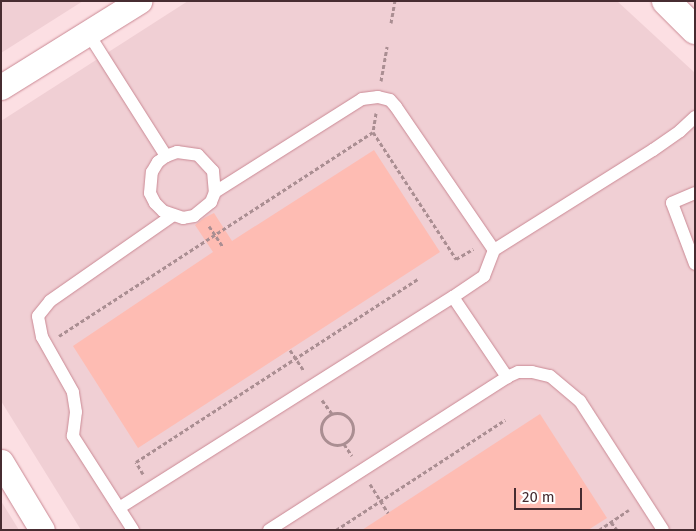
<!DOCTYPE html>
<style>
body{margin:0}
#map{position:relative;width:696px;height:531px;overflow:hidden;background:#fcdfe3;font-family:"Fira Sans",sans-serif}
div>[style]{position:absolute}
[style*='--x']{left:calc(var(--x)*1px);top:calc(var(--y)*1px);width:calc(var(--w)*1px);rotate:calc(var(--a)*1deg)}
.built>*{inset:0;background:#f0cfd4}
.building>*{inset:0;background:#febcb3}
.path>*{height:3px;margin-top:-1.5px;transform-origin:0;background:repeating-linear-gradient(90deg,#aa8e92 0 4px,transparent 0 6.5px)}
.path>.ring{margin:-1.5px;padding:0;box-sizing:content-box;background:none;border:3px solid #aa8e92;border-radius:50%}
.roads{filter:drop-shadow(0 0 1px #ca8994) drop-shadow(0 0 1px #ca8994)}
.lane>*{height:12px;margin:-6px;padding:0 6px;transform-origin:6px;border-radius:6px;background:#fff}
.street>*{height:25px;margin:-12.5px;padding:0 12.5px;transform-origin:12.5px;border-radius:12.5px;background:#fff}
.secondary>*{height:28px;margin:-14px;padding:0 14px;transform-origin:14px;border-radius:14px;background:#fff}
span{translate:-50% -50%;white-space:nowrap;text-align:center;line-height:1.15;-webkit-text-stroke:4px #fff;paint-order:stroke}
.frame{position:absolute;inset:0;border:2px solid #472c31;pointer-events:none}
.scale{position:absolute;left:514px;top:488px;width:68px;height:22px;box-sizing:border-box;border:2px solid #472c31;border-top:0;padding-left:6px;font-size:15px;line-height:18px;white-space:nowrap;color:#472c31;-webkit-text-stroke:4px #fff;paint-order:stroke}
</style>
<div id="map">
<div class="built">
<i style="clip-path:polygon(1px 1px,83px 1px,1px 53px)"></i>
<i style="clip-path:polygon(188px 1px,617px 1px,695px 73px,695px 530px,81px 530px,1px 401px,1px 121px)"></i>
<i style="clip-path:polygon(1px 501px,19px 530px,1px 530px)"></i>
</div>
<div class="building">
<i style="clip-path:polygon(374px 150px,440px 252px,138px 448px,73px 346px,213px 252px,195px 225px,204px 218px,214px 213px,232px 241px)"></i>
<i style="clip-path:polygon(540px 414px,607px 518px,588px 530px,362px 530px)"></i>
</div>
<div class="path">
<i style="--x:391;--y:23;--w:22;--a:-80"></i>
<i style="--x:381;--y:81;--w:35;--a:-80"></i>
<i style="--x:376;--y:113;--w:19;--a:99"></i>
<i style="--x:373;--y:132;--w:152;--a:56.8"></i>
<i style="--x:456;--y:259;--w:20;--a:-30"></i>
<i style="--x:209;--y:226;--w:25;--a:56"></i>
<i style="--x:59;--y:336;--w:374;--a:-33"></i>
<i style="--x:290;--y:350;--w:25;--a:56"></i>
<i style="--x:322;--y:400;--w:17;--a:54"></i>
<i class="ring" style="left:321px;top:413px;width:29px;height:29px"></i>
<i style="--x:344;--y:444;--w:14;--a:56"></i>
<i style="--x:143;--y:474;--w:14;--a:-120"></i>
<i style="--x:136;--y:462;--w:336;--a:-33"></i>
<i style="--x:370;--y:484;--w:34;--a:58"></i>
<i style="--x:611;--y:522;--w:10;--a:53"></i>
<i style="--x:336;--y:530;--w:202;--a:-33.1"></i>
<i style="--x:599;--y:530;--w:36;--a:-34"></i>
</div>
<div class="roads">
<div class="lane">
<i style="--x:88;--y:33;--w:146;--a:57.6"></i>
<i style="--x:166;--y:156;--w:12;--a:-20"></i>
<i style="--x:177;--y:152;--w:21;--a:8"></i>
<i style="--x:198;--y:155;--w:22;--a:47"></i>
<i style="--x:213;--y:171;--w:21;--a:85"></i>
<i style="--x:215;--y:192;--w:11;--a:112"></i>
<i style="--x:211;--y:202;--w:22;--a:141"></i>
<i style="--x:194;--y:216;--w:11;--a:170"></i>
<i style="--x:183;--y:218;--w:21;--a:-161"></i>
<i style="--x:163;--y:211;--w:11;--a:-135"></i>
<i style="--x:155;--y:203;--w:11;--a:-117"></i>
<i style="--x:150;--y:193;--w:21;--a:-85"></i>
<i style="--x:152;--y:172;--w:12;--a:-59"></i>
<i style="--x:158;--y:162;--w:10;--a:-37"></i>
<i style="--x:215;--y:192;--w:174;--a:-32.3"></i>
<i style="--x:362;--y:99;--w:16;--a:-7"></i>
<i style="--x:378;--y:97;--w:12;--a:14"></i>
<i style="--x:390;--y:100;--w:9;--a:49"></i>
<i style="--x:396;--y:107;--w:173;--a:55.6"></i>
<i style="--x:494;--y:250;--w:188;--a:-32.2"></i>
<i style="--x:653;--y:150;--w:33;--a:-35"></i>
<i style="--x:680;--y:131;--w:21;--a:-43"></i>
<i style="--x:695;--y:193;--w:25;--a:157"></i>
<i style="--x:672;--y:203;--w:65;--a:69.3"></i>
<i style="--x:494;--y:250;--w:28;--a:111"></i>
<i style="--x:484;--y:276;--w:37;--a:146"></i>
<i style="--x:453;--y:297;--w:97;--a:56"></i>
<i style="--x:507;--y:377;--w:12;--a:-24"></i>
<i style="--x:518;--y:372;--w:14;--a:0"></i>
<i style="--x:532;--y:372;--w:18;--a:13"></i>
<i style="--x:550;--y:376;--w:39;--a:40"></i>
<i style="--x:580;--y:401;--w:153;--a:57.2"></i>
<i style="--x:119;--y:508;--w:395;--a:-32.3"></i>
<i style="--x:133;--y:530;--w:112;--a:-122.6"></i>
<i style="--x:73;--y:436;--w:24;--a:-83"></i>
<i style="--x:76;--y:412;--w:20;--a:-99"></i>
<i style="--x:73;--y:392;--w:63;--a:-119.4"></i>
<i style="--x:42;--y:337;--w:21;--a:-101"></i>
<i style="--x:38;--y:316;--w:19;--a:-51"></i>
<i style="--x:50;--y:301;--w:149;--a:-34.9"></i>
<i style="--x:269;--y:530;--w:283;--a:-32.7"></i>
</div>
<div class="street">
<i style="--x:1;--y:87;--w:163;--a:-31.9"></i>
<i style="--x:1;--y:462;--w:79;--a:58.9"></i>
</div>
<div class="secondary">
<i style="--x:666;--y:1;--w:41;--a:45"></i>
</div>
</div>
<div class="frame"></div>
<div class="scale">20 m</div>
</div>
